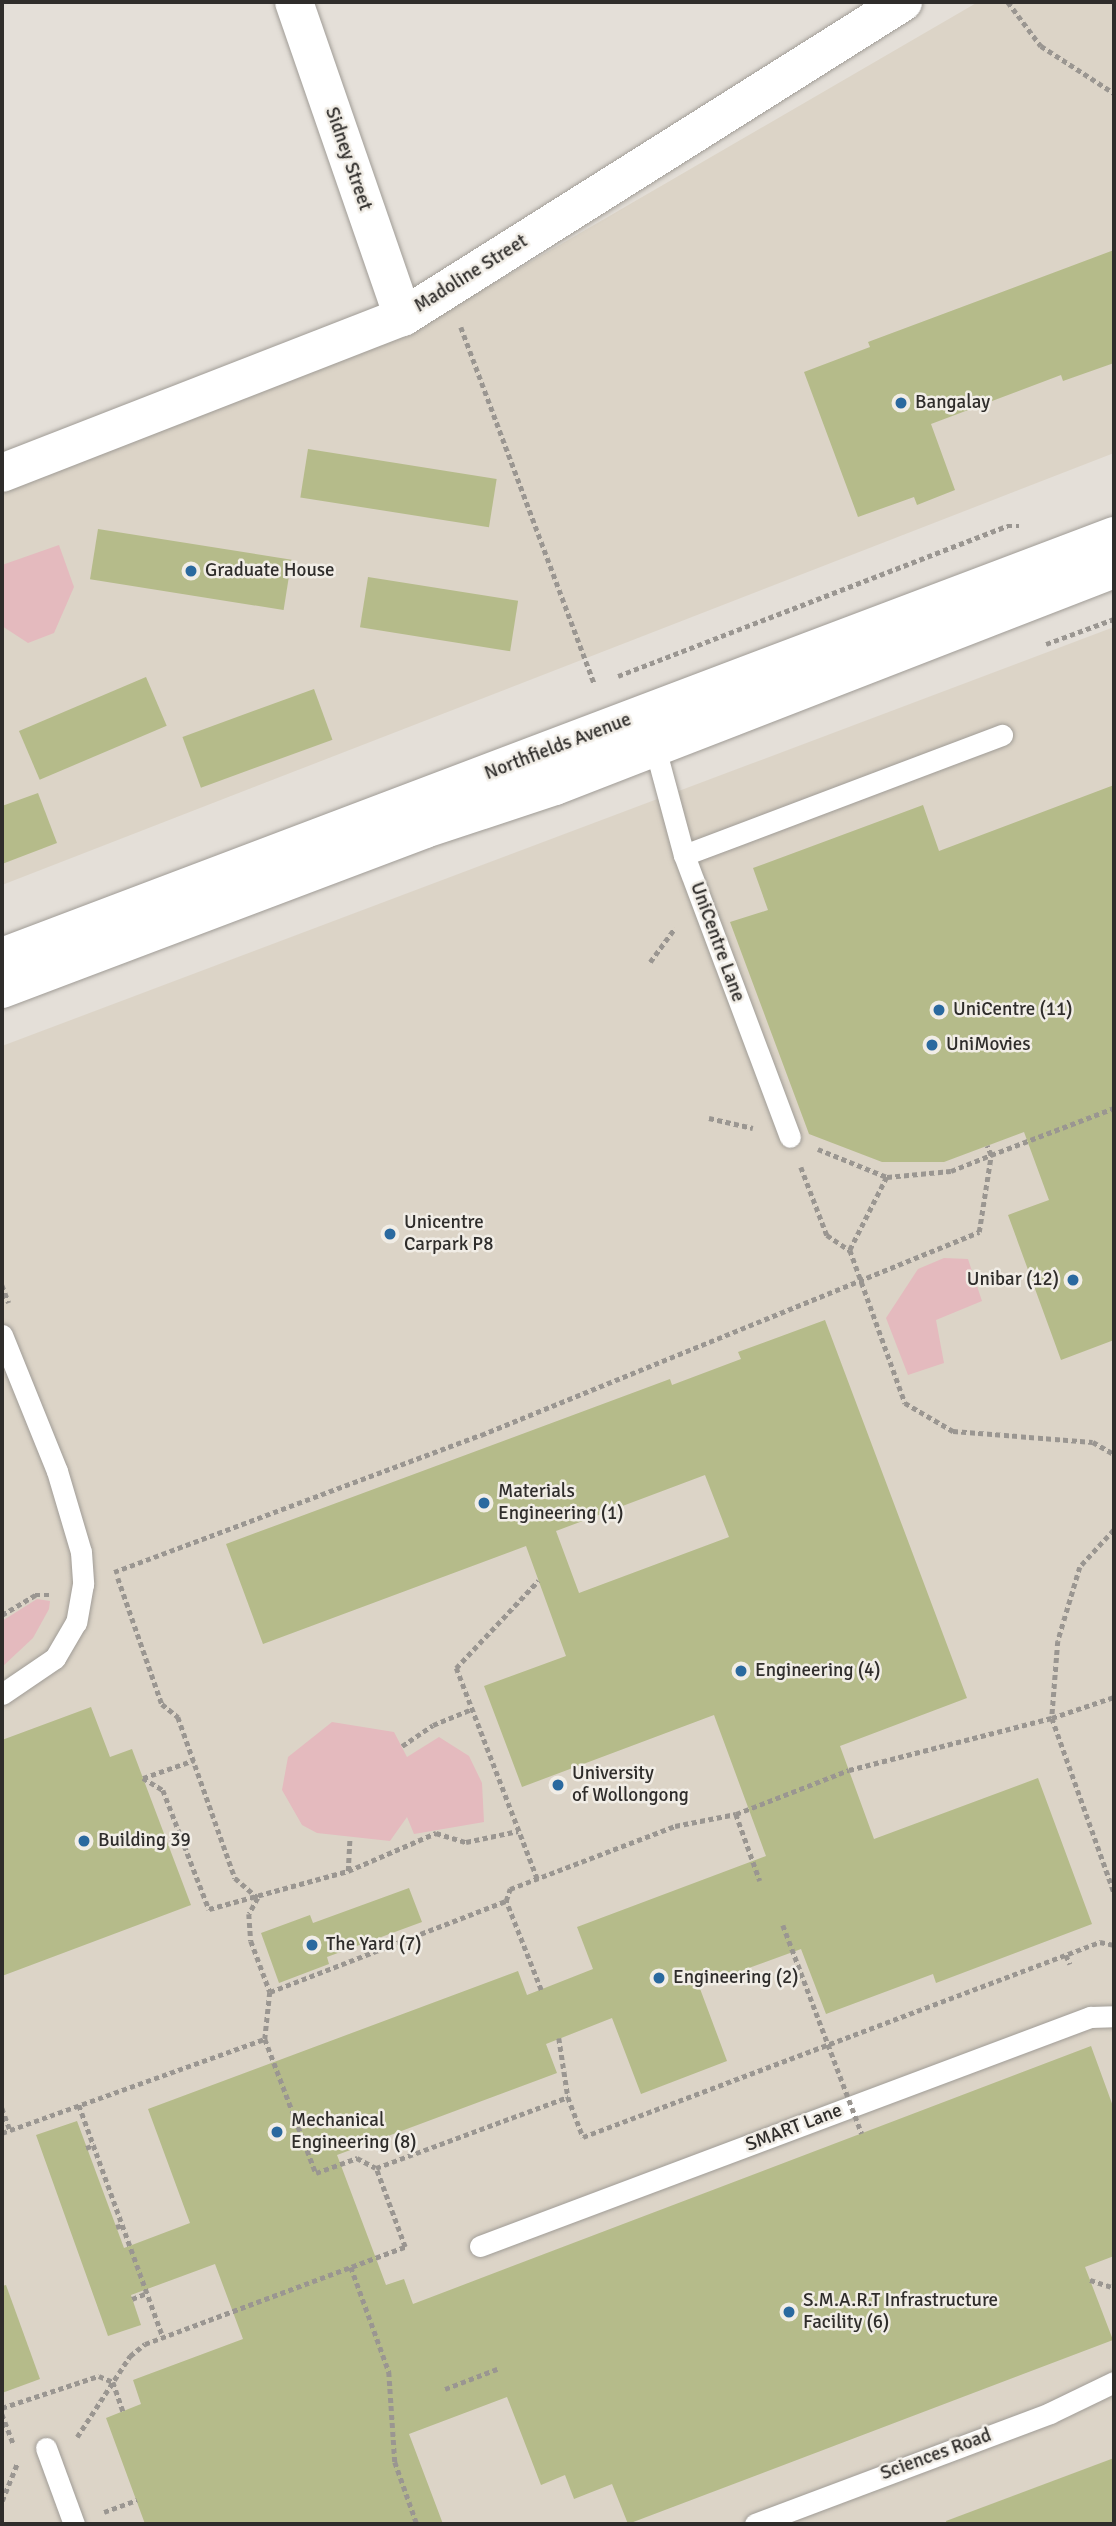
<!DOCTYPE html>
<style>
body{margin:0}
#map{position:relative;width:1116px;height:2526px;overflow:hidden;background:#e4dfd8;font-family:Signika,sans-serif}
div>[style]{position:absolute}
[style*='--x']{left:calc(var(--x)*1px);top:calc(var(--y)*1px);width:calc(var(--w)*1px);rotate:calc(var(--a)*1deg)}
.built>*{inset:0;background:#dcd4c7}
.green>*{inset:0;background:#e4babe}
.building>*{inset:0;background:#b5bb8a;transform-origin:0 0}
.path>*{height:4.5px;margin-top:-2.25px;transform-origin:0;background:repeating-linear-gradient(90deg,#9a9691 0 5px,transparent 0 8.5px)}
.roads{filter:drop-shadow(0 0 2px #a09c96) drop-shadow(0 0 2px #a09c96)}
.lane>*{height:21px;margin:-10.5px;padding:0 10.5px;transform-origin:10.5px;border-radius:10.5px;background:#fff}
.street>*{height:38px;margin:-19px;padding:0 19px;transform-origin:19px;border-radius:19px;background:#fff}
.secondary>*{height:38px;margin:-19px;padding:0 19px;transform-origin:19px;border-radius:19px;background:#fff}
.path-bridge>*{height:4.5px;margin-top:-2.25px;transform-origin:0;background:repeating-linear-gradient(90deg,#9a9691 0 5px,transparent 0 8.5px)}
.dots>*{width:19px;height:19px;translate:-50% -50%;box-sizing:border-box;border:4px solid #f1ede6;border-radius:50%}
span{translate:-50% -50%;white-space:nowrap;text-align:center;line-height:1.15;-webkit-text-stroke:5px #f1ede6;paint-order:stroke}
.street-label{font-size:19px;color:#2f2d2b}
.poi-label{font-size:19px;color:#2f2d2b}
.left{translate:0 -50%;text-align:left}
.right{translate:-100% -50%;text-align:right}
.frame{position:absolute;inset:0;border:4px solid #2f2d2b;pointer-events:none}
</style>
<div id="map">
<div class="built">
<i style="clip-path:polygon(978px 2px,1114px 2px,1114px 453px,2px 885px,2px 491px,420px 326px)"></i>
<i style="clip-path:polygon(1114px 627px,1114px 2524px,2px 2524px,2px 1046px)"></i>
</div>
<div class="green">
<i style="clip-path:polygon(59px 545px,74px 587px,54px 633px,28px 643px,2px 626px,2px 565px)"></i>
<i style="clip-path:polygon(944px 1258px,968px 1259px,982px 1301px,936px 1320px,944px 1363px,908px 1375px,886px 1318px,918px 1269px)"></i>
<i style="clip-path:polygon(37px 1599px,50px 1601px,49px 1609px,33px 1638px,2px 1667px,2px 1621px)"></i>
<i style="clip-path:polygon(332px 1722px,394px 1732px,407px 1757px,439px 1737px,469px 1756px,482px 1783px,484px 1822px,414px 1834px,407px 1817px,390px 1841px,317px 1833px,302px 1825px,282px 1790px,288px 1757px)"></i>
</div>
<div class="building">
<i style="clip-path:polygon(1114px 250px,1114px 363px,1063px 381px,1061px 375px,931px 424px,955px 490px,917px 505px,914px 497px,858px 517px,804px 372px,870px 347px,868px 342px)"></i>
<i style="left:308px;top:449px;width:191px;height:49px;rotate:9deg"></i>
<i style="left:98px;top:529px;width:196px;height:51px;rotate:9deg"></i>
<i style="left:368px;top:577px;width:152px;height:51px;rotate:9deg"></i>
<i style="left:146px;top:677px;width:53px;height:138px;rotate:67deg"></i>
<i style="left:314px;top:689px;width:54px;height:140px;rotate:70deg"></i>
<i style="clip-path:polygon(1114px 785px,1114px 1340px,1061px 1360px,1008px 1215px,1049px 1200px,1024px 1132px,944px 1162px,882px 1162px,809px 1134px,730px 922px,768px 910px,753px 868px,923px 805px,939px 851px)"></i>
<i style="clip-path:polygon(38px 793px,57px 843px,2px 864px,2px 806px)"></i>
<i style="clip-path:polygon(evenodd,825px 1320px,967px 1698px,840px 1746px,874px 1839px,1038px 1778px,1092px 1924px,936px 1983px,933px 1974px,826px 2014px,801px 1949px,699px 1986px,727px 2061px,641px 2094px,612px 2018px,546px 2044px,557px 2073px,337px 2155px,386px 2285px,404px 2279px,413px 2304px,1091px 2046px,1114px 2109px,1114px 2256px,1085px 2267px,1113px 2340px,628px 2524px,612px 2484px,574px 2499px,565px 2475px,541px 2485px,507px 2397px,409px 2434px,443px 2524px,145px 2524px,106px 2418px,141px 2404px,133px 2380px,243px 2339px,215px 2264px,131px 2295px,141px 2325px,108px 2336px,36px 2135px,77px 2121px,124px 2248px,190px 2223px,148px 2109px,518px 1971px,527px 1995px,593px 1969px,577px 1927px,766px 1856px,714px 1715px,522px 1787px,484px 1686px,566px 1656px,526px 1546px,263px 1644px,226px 1544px,670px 1379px,672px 1385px,741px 1359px,738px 1352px,825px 1320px,705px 1475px,729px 1537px,579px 1593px,556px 1531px,705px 1475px)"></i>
<i style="clip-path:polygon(91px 1707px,110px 1757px,132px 1749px,191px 1905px,2px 1976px,2px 1740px)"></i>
<i style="clip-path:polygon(409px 1888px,422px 1922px,327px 1957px,329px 1964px,279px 1983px,261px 1933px,310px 1915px,313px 1923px)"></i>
<i style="clip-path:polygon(6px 2285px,40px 2379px,2px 2393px,2px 2286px)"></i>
<i style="clip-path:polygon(1114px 2458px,1114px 2524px,947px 2524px,946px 2521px)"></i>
</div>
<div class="path">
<i style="--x:1008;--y:2;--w:55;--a:53.1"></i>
<i style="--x:1041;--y:46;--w:87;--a:32.8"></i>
<i style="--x:461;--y:327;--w:382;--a:69.5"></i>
<i style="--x:1046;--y:644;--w:72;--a:-20.2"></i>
<i style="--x:618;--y:676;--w:417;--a:-21.1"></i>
<i style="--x:1007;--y:526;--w:12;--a:0"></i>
<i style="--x:650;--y:962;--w:42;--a:-53.7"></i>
<i style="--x:709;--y:1118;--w:45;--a:12.8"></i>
<i style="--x:818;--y:1149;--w:74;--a:22.1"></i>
<i style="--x:887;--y:1177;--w:64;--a:-5.4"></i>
<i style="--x:951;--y:1171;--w:43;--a:-21.8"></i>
<i style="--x:991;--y:1155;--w:10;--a:-114"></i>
<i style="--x:801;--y:1167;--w:73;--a:69.1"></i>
<i style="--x:827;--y:1235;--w:27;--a:34"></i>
<i style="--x:887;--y:1177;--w:82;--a:116.9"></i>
<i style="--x:850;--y:1250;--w:163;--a:70.2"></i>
<i style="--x:905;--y:1403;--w:56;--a:30.3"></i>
<i style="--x:953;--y:1431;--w:140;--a:4.5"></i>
<i style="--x:1093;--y:1442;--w:24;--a:30"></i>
<i style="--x:2;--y:1285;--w:19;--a:69"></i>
<i style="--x:1114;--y:1530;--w:50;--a:132.6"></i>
<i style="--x:1080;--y:1567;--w:77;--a:106.6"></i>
<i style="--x:1058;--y:1641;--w:77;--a:94.5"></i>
<i style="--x:1052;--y:1718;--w:185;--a:70.4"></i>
<i style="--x:114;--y:1572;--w:392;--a:-20.5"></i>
<i style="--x:481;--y:1435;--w:538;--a:-22.18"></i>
<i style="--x:979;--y:1232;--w:78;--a:-81.1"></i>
<i style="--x:991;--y:1155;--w:132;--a:-20.9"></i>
<i style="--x:118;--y:1578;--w:133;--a:70.8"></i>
<i style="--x:162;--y:1704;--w:21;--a:39"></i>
<i style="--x:178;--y:1717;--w:171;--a:70.5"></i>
<i style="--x:235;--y:1878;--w:30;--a:41"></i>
<i style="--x:258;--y:1898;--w:18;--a:119"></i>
<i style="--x:249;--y:1914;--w:27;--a:86"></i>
<i style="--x:251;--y:1941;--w:54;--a:69.6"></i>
<i style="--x:270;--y:1992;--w:47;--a:96.1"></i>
<i style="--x:265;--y:2039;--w:143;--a:69.2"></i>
<i style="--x:316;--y:2173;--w:44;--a:-20.1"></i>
<i style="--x:357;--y:2158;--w:21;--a:28"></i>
<i style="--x:2;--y:1615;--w:39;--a:-31"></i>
<i style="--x:35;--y:1595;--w:14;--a:0"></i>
<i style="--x:402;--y:1746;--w:37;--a:-34"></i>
<i style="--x:433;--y:1725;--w:42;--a:-22.3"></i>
<i style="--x:143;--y:1778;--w:23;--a:31"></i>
<i style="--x:163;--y:1790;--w:128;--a:68.9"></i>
<i style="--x:209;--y:1909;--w:144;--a:-15.3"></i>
<i style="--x:348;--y:1871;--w:96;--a:-23.4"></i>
<i style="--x:436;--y:1833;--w:31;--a:17"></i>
<i style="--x:466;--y:1842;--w:53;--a:-11.9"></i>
<i style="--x:143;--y:1778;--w:54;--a:-19.4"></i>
<i style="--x:736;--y:1814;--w:71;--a:70.3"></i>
<i style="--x:348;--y:1871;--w:34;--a:-87"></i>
<i style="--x:537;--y:1879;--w:226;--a:-111"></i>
<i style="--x:456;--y:1668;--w:120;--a:-46.7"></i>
<i style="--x:1066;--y:1955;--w:10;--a:66"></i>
<i style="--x:541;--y:1990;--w:96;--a:-111.5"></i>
<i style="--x:506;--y:1901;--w:13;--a:-72"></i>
<i style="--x:510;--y:1889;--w:177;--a:-20.9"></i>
<i style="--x:675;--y:1826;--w:62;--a:-11.1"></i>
<i style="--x:736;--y:1814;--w:121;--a:-21.3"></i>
<i style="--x:849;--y:1770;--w:210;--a:-14.4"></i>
<i style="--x:1052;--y:1718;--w:65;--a:-18.7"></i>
<i style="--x:270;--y:1992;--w:253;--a:-21.1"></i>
<i style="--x:559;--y:2038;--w:60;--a:81.3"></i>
<i style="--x:568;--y:2097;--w:43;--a:69.4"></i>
<i style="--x:583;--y:2137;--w:553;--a:-20.67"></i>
<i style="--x:1100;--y:1942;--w:14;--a:12"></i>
<i style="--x:79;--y:2105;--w:247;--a:70.1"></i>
<i style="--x:2;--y:2108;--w:23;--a:70"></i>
<i style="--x:2;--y:2133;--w:279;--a:-19.7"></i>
<i style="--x:86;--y:2148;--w:9;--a:-21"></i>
<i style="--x:116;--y:2227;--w:7;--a:-16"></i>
<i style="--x:351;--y:2267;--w:112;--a:70.1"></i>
<i style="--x:389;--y:2372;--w:90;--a:86.2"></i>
<i style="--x:395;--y:2462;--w:66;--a:70.5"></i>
<i style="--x:1090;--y:2280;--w:25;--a:18"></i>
<i style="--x:132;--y:2299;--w:16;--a:-22"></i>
<i style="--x:445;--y:2389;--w:56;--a:-21"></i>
<i style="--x:2;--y:2408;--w:102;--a:-18.3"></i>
<i style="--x:99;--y:2376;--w:15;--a:23"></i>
<i style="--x:113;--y:2382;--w:31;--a:71"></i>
<i style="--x:2;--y:2414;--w:31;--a:69"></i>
<i style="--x:77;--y:2437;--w:97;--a:-56.8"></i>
<i style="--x:130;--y:2356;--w:19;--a:-39"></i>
<i style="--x:145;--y:2344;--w:278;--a:-20.5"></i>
<i style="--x:405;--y:2247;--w:84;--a:-110.2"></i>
<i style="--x:376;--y:2168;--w:205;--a:-20.3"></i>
<i style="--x:2;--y:2501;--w:40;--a:-68"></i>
<i style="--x:104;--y:2512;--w:35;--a:-20"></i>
</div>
<div class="roads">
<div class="lane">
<i style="--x:654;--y:744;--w:115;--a:74.9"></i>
<i style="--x:684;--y:855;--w:301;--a:69.4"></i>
<i style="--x:684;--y:855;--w:340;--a:-20.7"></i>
<i style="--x:2;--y:1335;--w:147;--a:68"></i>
<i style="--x:57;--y:1471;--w:84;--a:73.5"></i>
<i style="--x:81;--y:1552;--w:32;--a:86"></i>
<i style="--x:83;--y:1584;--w:39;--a:100"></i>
<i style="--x:76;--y:1622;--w:42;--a:120.3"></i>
<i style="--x:55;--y:1658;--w:64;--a:145.8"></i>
<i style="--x:480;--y:2246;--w:652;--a:-20.58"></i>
<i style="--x:1090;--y:2017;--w:24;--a:-2"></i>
<i style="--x:46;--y:2448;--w:81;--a:69.8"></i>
<i style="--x:755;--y:2524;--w:315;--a:-20.6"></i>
<i style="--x:1050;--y:2413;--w:71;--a:-25.8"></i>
</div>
<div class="street">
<i style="--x:294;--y:2;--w:333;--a:70.9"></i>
<i style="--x:2;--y:473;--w:430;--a:-21.3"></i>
<i style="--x:403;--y:317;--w:591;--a:-32.21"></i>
</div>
<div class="secondary">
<i style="--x:2;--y:957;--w:1189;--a:-20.74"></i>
<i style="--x:2;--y:989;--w:452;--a:-20.7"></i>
<i style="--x:425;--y:829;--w:137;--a:-18.3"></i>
<i style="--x:555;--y:786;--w:600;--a:-21.22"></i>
</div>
</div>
<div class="path-bridge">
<i style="--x:783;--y:1925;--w:223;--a:69.3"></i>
</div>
<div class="dots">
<i style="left:901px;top:403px;background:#2a699f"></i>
<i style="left:191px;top:571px;background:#2a699f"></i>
<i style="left:939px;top:1010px;background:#2a699f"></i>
<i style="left:932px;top:1045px;background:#2a699f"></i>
<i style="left:390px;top:1234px;background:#2a699f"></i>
<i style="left:1073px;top:1280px;background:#2a699f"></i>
<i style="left:484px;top:1503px;background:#2a699f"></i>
<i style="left:741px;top:1671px;background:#2a699f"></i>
<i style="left:558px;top:1785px;background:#2a699f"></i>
<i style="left:84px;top:1841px;background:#2a699f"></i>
<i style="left:312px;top:1945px;background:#2a699f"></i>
<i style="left:659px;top:1978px;background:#2a699f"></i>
<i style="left:277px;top:2132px;background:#2a699f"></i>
<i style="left:789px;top:2312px;background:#2a699f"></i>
</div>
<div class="street-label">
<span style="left:348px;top:159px;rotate:71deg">Sidney Street</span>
<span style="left:471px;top:274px;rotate:-32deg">Madoline Street</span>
<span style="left:558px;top:747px;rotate:-21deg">Northfields Avenue</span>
<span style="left:717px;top:942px;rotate:70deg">UniCentre Lane</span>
<span style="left:794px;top:2128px;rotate:-21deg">SMART Lane</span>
<span style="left:936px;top:2455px;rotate:-20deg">Sciences Road</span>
</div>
<div class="poi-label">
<span class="left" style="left:915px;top:403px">Bangalay</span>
<span class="left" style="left:205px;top:571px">Graduate House</span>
<span class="left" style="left:953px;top:1010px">UniCentre (11)</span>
<span class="left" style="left:946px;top:1045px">UniMovies</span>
<span class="left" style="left:404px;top:1234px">Unicentre<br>Carpark P8</span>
<span class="right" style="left:1059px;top:1280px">Unibar (12)</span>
<span class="left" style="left:498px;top:1503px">Materials<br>Engineering (1)</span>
<span class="left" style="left:755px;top:1671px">Engineering (4)</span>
<span class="left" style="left:572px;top:1785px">University<br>of Wollongong</span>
<span class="left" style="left:98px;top:1841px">Building 39</span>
<span class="left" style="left:326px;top:1945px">The Yard (7)</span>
<span class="left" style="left:673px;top:1978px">Engineering (2)</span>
<span class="left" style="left:291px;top:2132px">Mechanical<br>Engineering (8)</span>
<span class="left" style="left:803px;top:2312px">S.M.A.R.T Infrastructure<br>Facility (6)</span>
</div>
<div class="frame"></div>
</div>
